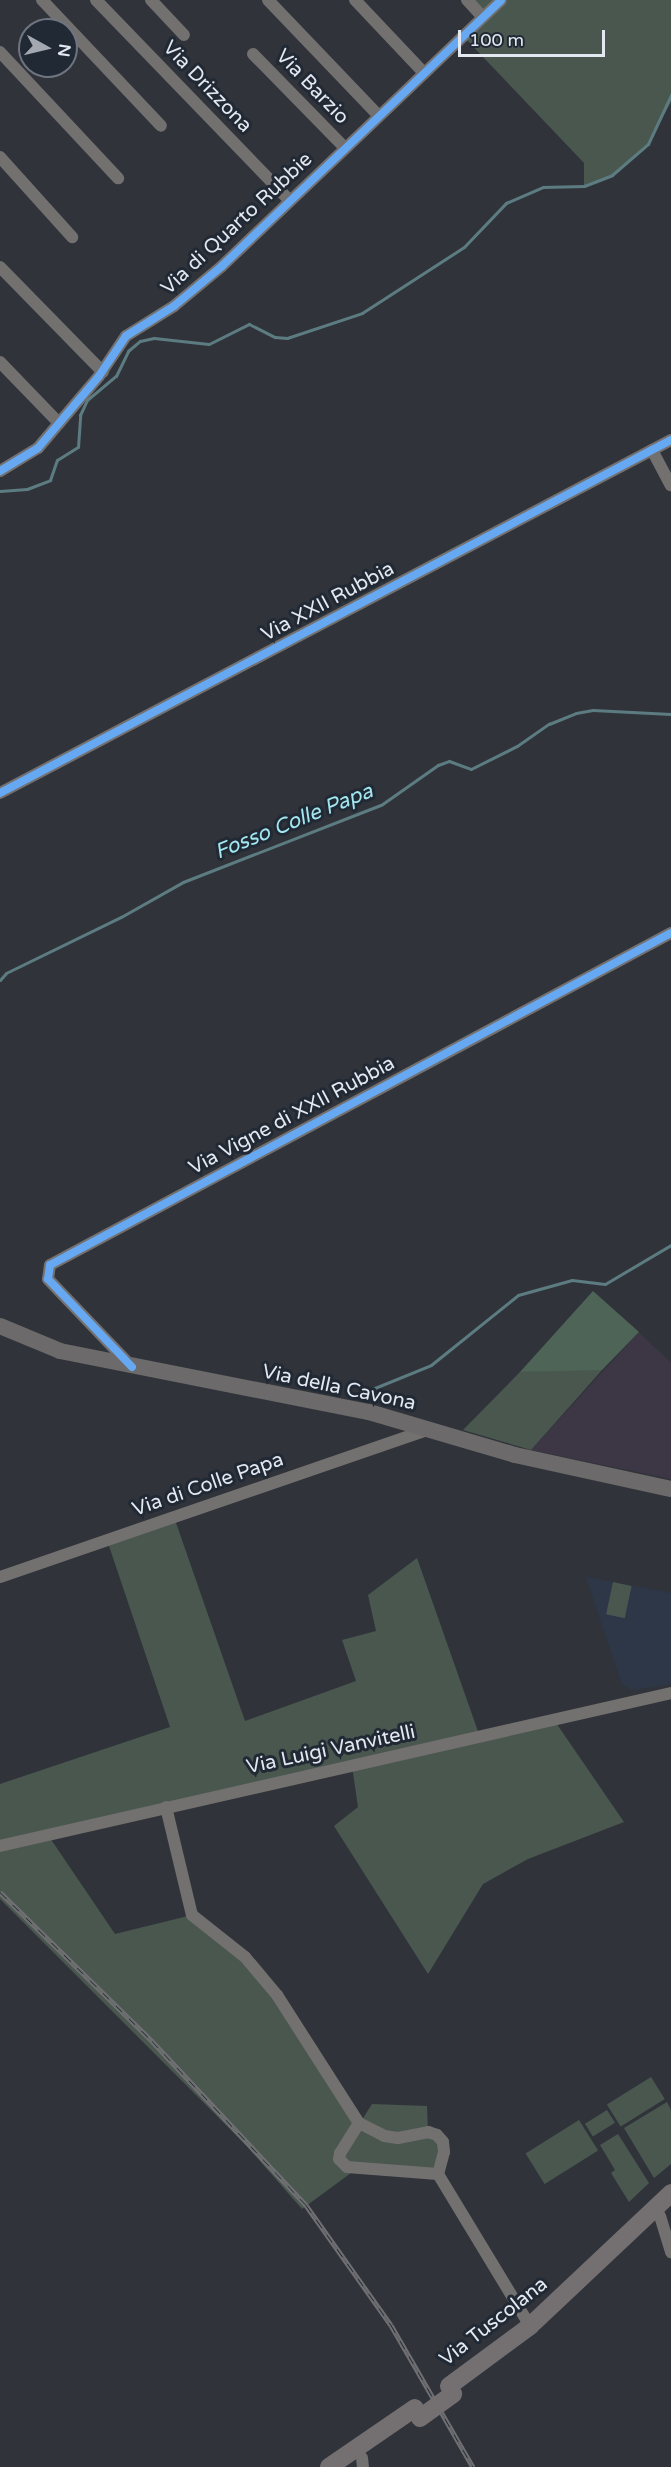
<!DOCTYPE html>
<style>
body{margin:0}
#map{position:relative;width:671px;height:2467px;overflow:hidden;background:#30343a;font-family:"Varela Round",sans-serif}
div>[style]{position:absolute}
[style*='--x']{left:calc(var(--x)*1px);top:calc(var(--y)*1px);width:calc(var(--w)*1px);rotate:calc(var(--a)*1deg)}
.commercial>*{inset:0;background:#3c3645}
.built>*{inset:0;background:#2d3748}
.green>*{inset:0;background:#49574f;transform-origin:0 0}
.forest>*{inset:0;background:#4d6456}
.stream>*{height:3px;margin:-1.5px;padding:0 1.5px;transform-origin:1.5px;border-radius:1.5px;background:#5c7c81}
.minor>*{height:12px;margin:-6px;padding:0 6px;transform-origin:6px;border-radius:6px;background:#737070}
.secondary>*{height:16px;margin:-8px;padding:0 8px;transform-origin:8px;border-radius:8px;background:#6c6a6a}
.primary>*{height:18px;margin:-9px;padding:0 9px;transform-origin:9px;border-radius:9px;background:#747072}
.rail>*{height:5px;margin-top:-2.5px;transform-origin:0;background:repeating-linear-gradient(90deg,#212935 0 9px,#707073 0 18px);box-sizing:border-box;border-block:2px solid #707073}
.primary-bridge>*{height:18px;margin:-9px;padding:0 9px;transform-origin:9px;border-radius:9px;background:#747072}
.cycleway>*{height:8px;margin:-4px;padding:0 4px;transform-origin:4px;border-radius:4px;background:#66a8f1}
span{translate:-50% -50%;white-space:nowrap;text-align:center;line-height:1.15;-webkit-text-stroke:6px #212935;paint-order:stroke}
.street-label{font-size:20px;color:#e3e8f1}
.water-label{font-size:21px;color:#a3e8f1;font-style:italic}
.north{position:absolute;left:18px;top:18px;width:60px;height:60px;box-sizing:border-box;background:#212935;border:2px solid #6f7580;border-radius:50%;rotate:98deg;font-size:16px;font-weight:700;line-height:24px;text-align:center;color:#e3e8f1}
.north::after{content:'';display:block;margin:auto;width:21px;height:27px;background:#a4a9b1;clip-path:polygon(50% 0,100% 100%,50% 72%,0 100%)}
.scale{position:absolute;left:458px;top:30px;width:147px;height:27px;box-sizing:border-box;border:3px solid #e3e8f1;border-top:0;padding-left:8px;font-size:18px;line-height:21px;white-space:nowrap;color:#e3e8f1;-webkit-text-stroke:4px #212935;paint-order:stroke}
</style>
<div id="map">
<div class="commercial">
<i style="clip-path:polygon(639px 1332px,671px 1363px,671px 1479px,531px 1450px)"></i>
</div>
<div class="built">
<i style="clip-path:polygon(586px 1577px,671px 1593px,671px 1684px,632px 1690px,622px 1684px)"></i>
</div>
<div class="green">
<i style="clip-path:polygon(467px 0,671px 0,671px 102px,648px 144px,612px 175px,584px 186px,584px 163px,463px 36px,483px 17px)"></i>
<i style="clip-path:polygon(562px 1369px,602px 1370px,531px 1450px,463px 1430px,520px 1372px)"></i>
<i style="clip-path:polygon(174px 1517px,245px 1721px,356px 1681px,342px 1640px,376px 1631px,368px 1595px,417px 1558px,480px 1737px,554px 1720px,624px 1822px,528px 1859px,483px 1884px,428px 1974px,334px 1826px,358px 1807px,352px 1766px,48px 1835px,115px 1934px,192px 1915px,245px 1957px,360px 2123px,372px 2104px,427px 2106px,428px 2132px,443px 2142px,438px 2174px,355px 2170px,302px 2209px,246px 2145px,0 1899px,0 1784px,170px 1727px,107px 1540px)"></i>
<i style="left:613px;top:1582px;width:19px;height:33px;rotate:12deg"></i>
<i style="left:651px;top:2077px;width:26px;height:52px;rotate:58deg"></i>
<i style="clip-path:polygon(667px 2102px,671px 2110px,671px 2164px,654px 2178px,624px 2128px)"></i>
<i style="left:607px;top:2110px;width:15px;height:26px;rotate:58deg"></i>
<i style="left:579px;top:2120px;width:36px;height:63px;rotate:58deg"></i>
<i style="clip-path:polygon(618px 2134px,649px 2183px,629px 2202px,611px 2173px,615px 2170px,600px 2145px)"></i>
</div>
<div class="forest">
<i style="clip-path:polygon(593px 1291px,639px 1332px,602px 1370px,520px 1372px)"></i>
</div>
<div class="stream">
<i style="--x:0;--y:491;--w:27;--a:-4"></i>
<i style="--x:27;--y:489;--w:25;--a:-21"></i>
<i style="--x:50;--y:480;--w:21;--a:-71"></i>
<i style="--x:57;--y:460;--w:25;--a:-32"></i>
<i style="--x:78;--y:447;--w:32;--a:-86"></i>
<i style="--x:80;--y:415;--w:17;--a:-65"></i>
<i style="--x:87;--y:400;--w:38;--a:-40"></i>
<i style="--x:116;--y:376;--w:28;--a:-64"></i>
<i style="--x:128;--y:351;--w:16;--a:-40"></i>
<i style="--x:140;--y:341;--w:14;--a:-12"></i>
<i style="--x:154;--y:338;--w:55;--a:6.2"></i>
<i style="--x:209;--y:344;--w:45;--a:-26.6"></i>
<i style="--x:249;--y:324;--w:29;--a:27"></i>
<i style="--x:275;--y:337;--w:12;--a:5"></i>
<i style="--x:287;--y:338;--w:79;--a:-18.4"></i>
<i style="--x:362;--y:313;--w:121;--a:-32.9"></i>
<i style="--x:464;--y:247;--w:61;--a:-46.3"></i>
<i style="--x:506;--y:203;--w:40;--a:-23.4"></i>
<i style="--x:543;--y:187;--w:41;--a:-1.4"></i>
<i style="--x:584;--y:186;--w:30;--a:-21"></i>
<i style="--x:612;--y:175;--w:48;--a:-40.7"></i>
<i style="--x:648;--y:144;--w:54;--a:-64.9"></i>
<i style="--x:0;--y:980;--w:9;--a:-49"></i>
<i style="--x:6;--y:973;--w:128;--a:-26"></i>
<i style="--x:121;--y:917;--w:71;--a:-29.4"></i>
<i style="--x:183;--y:882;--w:212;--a:-21.3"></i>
<i style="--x:381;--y:805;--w:70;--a:-35.1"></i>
<i style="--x:438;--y:765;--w:12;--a:-20"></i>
<i style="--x:449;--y:761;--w:23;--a:20"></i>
<i style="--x:471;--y:769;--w:51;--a:-26.6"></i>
<i style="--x:517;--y:746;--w:39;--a:-35"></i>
<i style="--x:549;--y:724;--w:29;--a:-22"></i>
<i style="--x:576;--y:713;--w:17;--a:-10"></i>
<i style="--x:593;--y:710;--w:78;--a:2.9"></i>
<i style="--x:355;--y:1396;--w:82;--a:-22.2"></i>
<i style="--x:431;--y:1365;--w:112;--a:-38.8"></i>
<i style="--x:518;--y:1295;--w:56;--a:-15.5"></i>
<i style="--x:572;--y:1280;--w:33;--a:7"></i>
<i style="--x:605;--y:1284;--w:77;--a:-30.6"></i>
</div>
<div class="minor">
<i style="--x:42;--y:0;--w:173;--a:46.6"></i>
<i style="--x:96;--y:0;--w:278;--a:46"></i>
<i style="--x:151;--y:0;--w:48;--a:46.7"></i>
<i style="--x:268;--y:0;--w:159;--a:46.3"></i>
<i style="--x:355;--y:0;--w:100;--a:46.6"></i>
<i style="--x:467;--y:0;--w:23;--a:47"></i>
<i style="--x:0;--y:52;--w:173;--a:46.9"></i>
<i style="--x:253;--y:54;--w:130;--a:45.6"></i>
<i style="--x:0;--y:157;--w:108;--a:48"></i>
<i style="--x:0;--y:267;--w:147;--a:45.6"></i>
<i style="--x:0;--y:362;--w:85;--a:46"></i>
<i style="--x:652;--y:450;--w:40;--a:62"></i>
<i style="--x:0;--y:471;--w:44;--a:-31.2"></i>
<i style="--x:38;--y:448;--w:94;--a:-49.7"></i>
<i style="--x:99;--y:376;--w:48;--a:-56"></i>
<i style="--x:126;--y:336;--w:57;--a:-32"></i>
<i style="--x:174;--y:306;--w:62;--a:-39.8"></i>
<i style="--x:222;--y:266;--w:385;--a:-43.6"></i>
<i style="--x:0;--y:793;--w:758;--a:-27.75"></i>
<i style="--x:131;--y:1366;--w:120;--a:-133.7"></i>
<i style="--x:48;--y:1279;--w:14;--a:-82"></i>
<i style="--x:50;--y:1265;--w:704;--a:-28.13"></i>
<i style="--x:0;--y:1577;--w:453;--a:-19"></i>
<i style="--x:166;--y:1807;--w:111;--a:76.5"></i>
<i style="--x:192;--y:1915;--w:68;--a:38.4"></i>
<i style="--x:245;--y:1957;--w:50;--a:49.9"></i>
<i style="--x:277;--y:1995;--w:152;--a:57.4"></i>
<i style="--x:359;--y:2123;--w:28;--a:27"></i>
<i style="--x:384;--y:2136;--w:14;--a:8"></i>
<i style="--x:398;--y:2138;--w:31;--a:-11"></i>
<i style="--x:428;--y:2132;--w:9;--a:18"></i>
<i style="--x:437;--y:2135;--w:9;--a:49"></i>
<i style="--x:443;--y:2142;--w:10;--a:84"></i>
<i style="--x:444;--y:2152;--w:23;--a:105"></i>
<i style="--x:0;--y:1846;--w:688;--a:-12.84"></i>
<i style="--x:359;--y:2123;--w:36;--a:122"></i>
<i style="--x:340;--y:2153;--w:6;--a:99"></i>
<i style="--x:339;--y:2159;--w:11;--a:45"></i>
<i style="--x:347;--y:2167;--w:91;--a:4.4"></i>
<i style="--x:438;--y:2174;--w:178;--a:58.8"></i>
<i style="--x:660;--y:2216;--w:38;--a:73"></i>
<i style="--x:362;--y:2458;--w:9;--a:84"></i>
</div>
<div class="secondary">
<i style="--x:0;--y:1326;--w:65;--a:22.6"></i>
<i style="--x:60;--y:1351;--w:315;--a:11.2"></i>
<i style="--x:369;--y:1412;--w:152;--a:16.4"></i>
<i style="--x:515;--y:1455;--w:160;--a:12.3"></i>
</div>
<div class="primary">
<i style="--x:449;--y:2386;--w:101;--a:-36.5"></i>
<i style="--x:530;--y:2326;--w:194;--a:-43.3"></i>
<i style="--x:329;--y:2467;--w:104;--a:-34.5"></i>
</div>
<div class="rail">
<i style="--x:0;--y:1892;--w:213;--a:44.4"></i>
<i style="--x:152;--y:2041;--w:225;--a:46.8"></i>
<i style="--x:306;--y:2205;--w:147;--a:54.7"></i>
<i style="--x:391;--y:2325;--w:164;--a:60"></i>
</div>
<div class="primary-bridge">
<i style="--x:420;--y:2418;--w:41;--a:-36"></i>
</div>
<div class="cycleway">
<i style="--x:0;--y:471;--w:44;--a:-31.2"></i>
<i style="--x:38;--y:448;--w:94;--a:-49.7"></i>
<i style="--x:99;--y:376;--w:48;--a:-56"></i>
<i style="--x:126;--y:336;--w:57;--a:-32"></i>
<i style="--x:174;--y:306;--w:62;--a:-39.8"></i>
<i style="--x:222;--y:266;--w:385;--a:-43.6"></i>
<i style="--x:0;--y:793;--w:758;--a:-27.75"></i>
<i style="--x:132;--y:1367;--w:122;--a:-133.7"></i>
<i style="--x:48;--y:1279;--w:14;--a:-82"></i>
<i style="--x:50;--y:1265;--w:704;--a:-28.13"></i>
</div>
<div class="street-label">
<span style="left:207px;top:87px;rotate:46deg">Via Drizzona</span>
<span style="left:312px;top:87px;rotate:46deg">Via Barzio</span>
<span style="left:237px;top:224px;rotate:-43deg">Via di Quarto Rubbie</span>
<span style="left:328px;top:602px;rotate:-28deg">Via XXII Rubbia</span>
<span style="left:292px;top:1116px;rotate:-28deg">Via Vigne di XXII Rubbia</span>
<span style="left:339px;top:1388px;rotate:12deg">Via della Cavona</span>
<span style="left:208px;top:1485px;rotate:-19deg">Via di Colle Papa</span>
<span style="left:331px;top:1750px;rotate:-12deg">Via Luigi Vanvitelli</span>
<span style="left:494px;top:2322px;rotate:-38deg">Via Tuscolana</span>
</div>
<div class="water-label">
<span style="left:294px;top:822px;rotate:-22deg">Fosso Colle Papa</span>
</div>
<div class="north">N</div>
<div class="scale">100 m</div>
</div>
